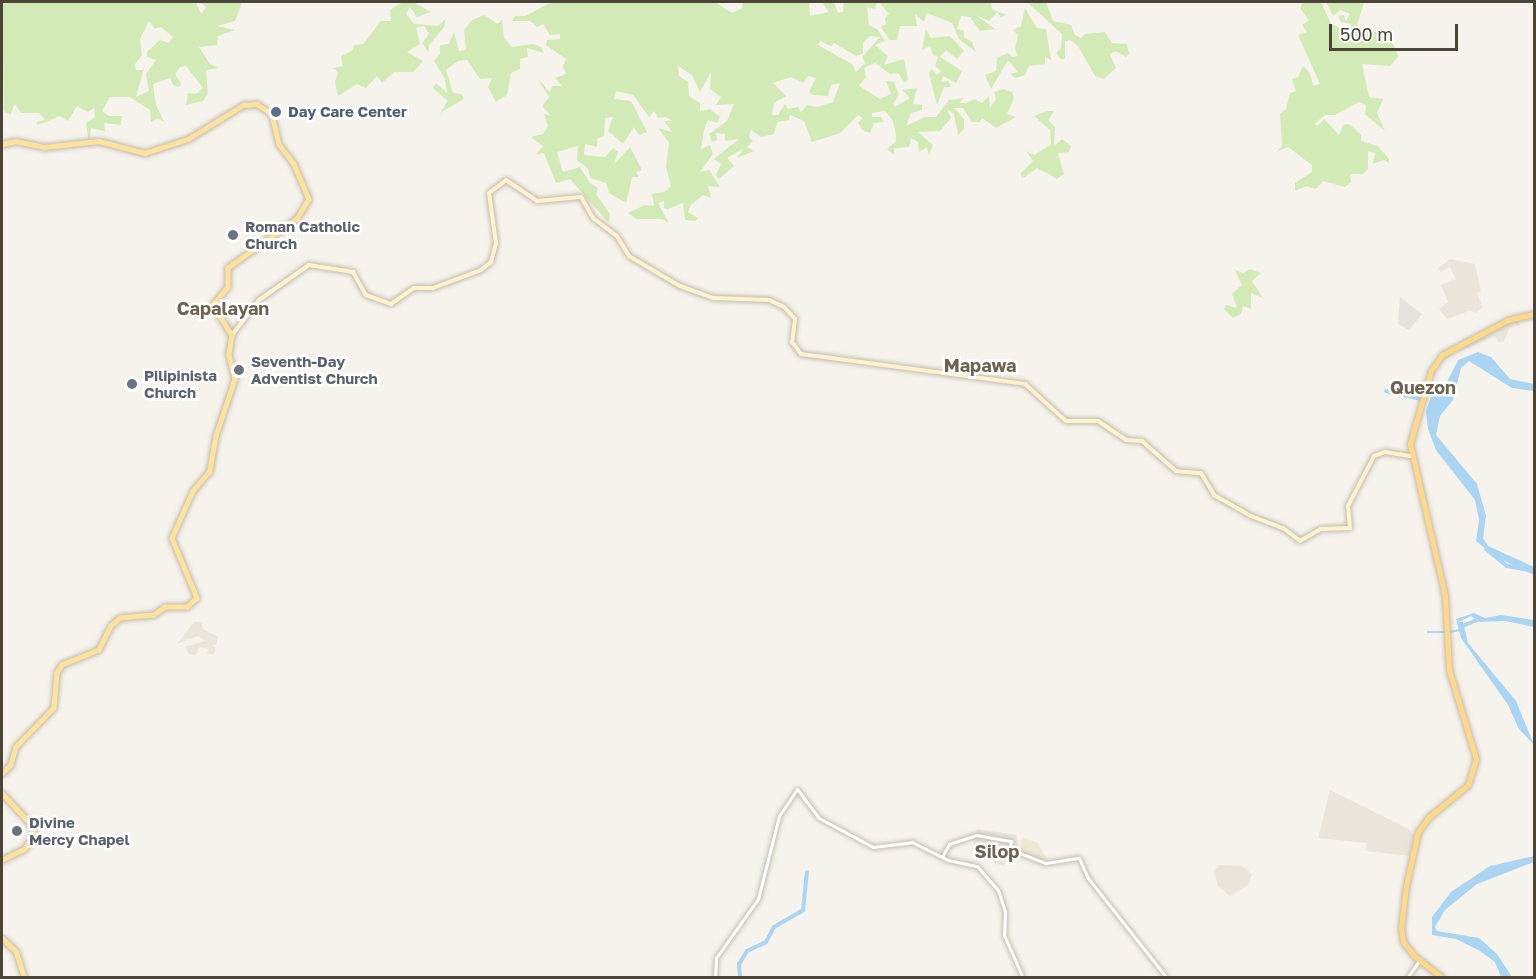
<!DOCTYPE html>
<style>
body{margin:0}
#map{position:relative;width:1536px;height:979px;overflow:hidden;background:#f6f3ec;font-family:"Golos Text",sans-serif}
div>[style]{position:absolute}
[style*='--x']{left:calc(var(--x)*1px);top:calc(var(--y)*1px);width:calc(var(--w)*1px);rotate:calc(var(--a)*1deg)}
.residential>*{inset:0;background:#eae5da}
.industrial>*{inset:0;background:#e6e2dd}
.education>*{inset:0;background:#efe8d6}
.green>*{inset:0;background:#d2eab5}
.water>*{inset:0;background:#a9d4f2}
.stream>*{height:1.5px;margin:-0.75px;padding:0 0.75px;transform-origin:0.75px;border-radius:0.75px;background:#a9d4f2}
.river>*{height:4px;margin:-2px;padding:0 2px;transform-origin:2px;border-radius:2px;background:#a9d4f2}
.roads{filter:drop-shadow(0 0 2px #c2bbae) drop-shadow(0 0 2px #c2bbae)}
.tertiary>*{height:3px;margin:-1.5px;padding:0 1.5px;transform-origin:1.5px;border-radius:1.5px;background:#fff}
.secondary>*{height:4px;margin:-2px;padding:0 2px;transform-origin:2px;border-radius:2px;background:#fff3cd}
.primary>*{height:4.5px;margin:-2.25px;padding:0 2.25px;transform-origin:2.25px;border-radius:2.25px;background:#ffe39c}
.trunk>*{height:4.5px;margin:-2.25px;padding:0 2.25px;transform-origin:2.25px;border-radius:2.25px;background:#ffd985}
.dots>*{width:16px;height:16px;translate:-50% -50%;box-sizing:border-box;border:3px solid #fff;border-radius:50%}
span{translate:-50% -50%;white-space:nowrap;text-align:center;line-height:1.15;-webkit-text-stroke:5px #fff;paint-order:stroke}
.service-label{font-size:15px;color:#4e5e75;font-weight:700}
.left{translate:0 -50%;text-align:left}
.worship-label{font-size:15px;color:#5b616d;font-weight:700}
.quarter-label{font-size:18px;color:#6e6250;font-weight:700}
.frame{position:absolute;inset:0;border:3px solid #4b4439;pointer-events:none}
.scale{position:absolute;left:1329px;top:24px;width:129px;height:27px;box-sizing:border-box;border:3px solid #4b4439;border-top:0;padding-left:8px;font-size:18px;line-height:21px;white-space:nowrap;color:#4b4439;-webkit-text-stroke:4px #fff;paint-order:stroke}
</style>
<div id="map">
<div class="residential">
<i style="clip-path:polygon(1450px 259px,1475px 264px,1481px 291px,1477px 293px,1483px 307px,1476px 313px,1469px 311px,1447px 319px,1439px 309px,1448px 302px,1441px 285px,1456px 279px,1450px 267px,1441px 272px,1438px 268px)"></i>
<i style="clip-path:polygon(1518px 319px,1520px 325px,1509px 328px,1504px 341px,1499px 343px,1495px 336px,1467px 349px,1465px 344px)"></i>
<i style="clip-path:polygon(194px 622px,201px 622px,203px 629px,218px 637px,216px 645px,212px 644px,216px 650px,213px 655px,207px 653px,209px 649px,199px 647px,196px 655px,189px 654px,185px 647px,205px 641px,198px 636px,177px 644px)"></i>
<i style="clip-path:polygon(1330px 790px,1409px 829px,1414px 835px,1409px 856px,1366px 851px,1366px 843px,1318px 838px)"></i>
<i style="clip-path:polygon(977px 829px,1016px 835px,1019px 848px,1010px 847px,1010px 851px,1015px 852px,1009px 854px,1004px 866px,994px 863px,988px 855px,972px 850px)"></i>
<i style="clip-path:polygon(1219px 865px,1242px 866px,1252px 874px,1249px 884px,1230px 896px,1218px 886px,1214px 871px)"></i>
</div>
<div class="industrial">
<i style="clip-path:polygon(1400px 297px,1422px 314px,1409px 330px,1398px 324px)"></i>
</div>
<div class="education">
<i style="clip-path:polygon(1022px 837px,1038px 843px,1048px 862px,1020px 853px)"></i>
</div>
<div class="green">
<i style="clip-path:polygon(evenodd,2px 2px,196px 2px,201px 14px,206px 7px,199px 2px,242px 2px,235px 21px,217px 26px,235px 30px,218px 36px,217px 45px,199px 47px,210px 64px,219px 68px,206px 70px,208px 93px,203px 101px,186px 105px,188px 93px,196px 94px,203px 88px,186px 66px,180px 67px,175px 74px,181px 83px,179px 87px,173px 85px,170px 78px,153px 84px,156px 105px,164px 122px,158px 118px,151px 122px,150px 110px,130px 97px,110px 97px,102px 111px,109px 116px,122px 116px,121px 125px,104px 123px,105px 131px,91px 128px,89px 145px,86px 123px,95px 117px,94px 108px,88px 112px,77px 106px,68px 121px,60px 116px,38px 125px,36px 122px,45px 120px,39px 113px,21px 113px,15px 104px,10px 115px,4px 111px,2px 2px,149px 21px,155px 29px,161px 27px,173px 37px,169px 43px,160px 40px,147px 52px,147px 57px,156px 60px,146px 74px,149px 91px,136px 97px,145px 65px,143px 70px,136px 70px,135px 64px,142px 55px,140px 39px,149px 21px)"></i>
<i style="clip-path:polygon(403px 2px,413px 2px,431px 12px,417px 17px,410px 7px,406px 14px,414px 24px,438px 26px,446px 18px,444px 27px,429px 45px,429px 53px,422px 43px,429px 34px,424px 26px,416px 28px,420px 44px,407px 52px,423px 61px,413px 72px,394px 72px,382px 83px,377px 76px,366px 88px,357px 84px,338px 96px,335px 82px,338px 72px,333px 68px,343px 66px,341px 56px,353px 50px,354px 45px,363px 44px,381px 21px,391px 21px,390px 10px)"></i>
<i style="clip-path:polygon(evenodd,552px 2px,715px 2px,732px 13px,742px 8px,743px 2px,809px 2px,810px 16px,829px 12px,822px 2px,834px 2px,838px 13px,843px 12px,844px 2px,877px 2px,875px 9px,867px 7px,869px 25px,878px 30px,885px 41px,875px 45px,888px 56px,884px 65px,904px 59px,908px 79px,905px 83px,898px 73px,890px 74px,875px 63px,864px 68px,866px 77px,859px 86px,880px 99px,891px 94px,886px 81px,894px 82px,899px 95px,893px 104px,895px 107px,910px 98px,902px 90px,917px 88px,913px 104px,922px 105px,922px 110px,911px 113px,906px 126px,925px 117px,936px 117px,949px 100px,964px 98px,959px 103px,966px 103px,975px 99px,982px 103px,989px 96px,990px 108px,996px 99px,994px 92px,1003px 89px,1012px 92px,1014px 98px,1007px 114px,1016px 117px,996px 128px,982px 118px,980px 122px,972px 122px,963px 108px,954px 108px,964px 119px,964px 129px,958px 135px,954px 114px,947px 109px,951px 118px,940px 131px,918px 132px,933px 145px,929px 156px,927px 147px,919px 152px,918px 142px,911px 138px,909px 147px,894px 148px,894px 155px,887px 149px,896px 141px,896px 135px,893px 121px,885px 111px,872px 113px,872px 117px,881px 117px,884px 122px,874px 123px,870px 133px,862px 130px,858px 123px,863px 118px,858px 115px,840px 133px,812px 142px,804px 121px,790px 115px,789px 120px,777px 122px,774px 134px,761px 137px,751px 130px,749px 137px,753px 141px,747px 147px,754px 151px,737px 158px,743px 149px,727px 158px,734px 166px,719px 179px,716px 175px,721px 164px,714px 159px,739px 139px,725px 141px,725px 134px,716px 133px,717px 140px,712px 142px,709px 134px,727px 121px,734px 104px,716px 105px,721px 97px,710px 89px,711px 72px,700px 92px,692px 75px,678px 66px,679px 76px,688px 82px,689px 96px,700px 103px,700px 111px,710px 109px,720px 117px,717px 123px,708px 120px,704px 130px,701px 149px,710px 145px,713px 154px,700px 172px,709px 170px,720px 187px,708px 186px,711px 198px,703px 195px,691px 205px,688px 212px,698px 218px,695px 221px,685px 220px,683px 203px,668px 209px,664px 208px,664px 201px,658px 203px,669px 223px,662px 219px,636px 219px,628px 213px,645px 205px,654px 206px,652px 194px,664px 192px,671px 186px,666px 167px,669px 143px,658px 128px,672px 132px,664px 121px,672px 121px,666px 117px,658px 118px,654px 111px,649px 117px,633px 95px,616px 91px,614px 99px,631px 101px,647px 132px,639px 135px,634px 127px,623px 144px,608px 131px,613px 117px,605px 118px,604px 136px,597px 139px,597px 147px,585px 144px,584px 155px,605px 157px,613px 148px,618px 152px,614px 164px,630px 147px,642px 170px,636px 172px,639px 177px,632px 177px,626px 203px,609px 193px,606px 183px,590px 178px,588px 169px,577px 160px,578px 146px,557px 152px,563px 172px,580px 167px,590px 183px,598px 188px,596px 194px,610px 214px,609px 223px,570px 179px,556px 183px,544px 153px,536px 154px,543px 146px,531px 137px,543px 134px,548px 126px,544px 114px,551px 116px,542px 106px,549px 97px,537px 78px,550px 92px,552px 86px,562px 86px,555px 78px,566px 74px,563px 66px,566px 59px,546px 45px,547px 40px,560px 39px,560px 34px,550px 35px,543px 24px,537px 27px,530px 21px,512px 21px,515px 16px,525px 16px,552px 2px,870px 36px,880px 37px,862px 57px,865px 63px,856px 72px,852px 64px,818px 45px,820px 41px,831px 46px,834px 43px,856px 56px,863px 54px,863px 43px,870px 36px,552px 2px,808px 76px,816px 78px,809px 92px,813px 95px,828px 96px,831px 85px,840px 83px,833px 102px,817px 107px,807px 105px,801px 112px,798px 107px,788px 109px,785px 104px,778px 115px,772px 115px,774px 103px,786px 96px,773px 83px,791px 77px,803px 83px,808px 76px)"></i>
<i style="clip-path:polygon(879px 2px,991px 2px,992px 9px,1006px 15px,1001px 17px,997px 12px,989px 21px,976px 15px,995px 29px,980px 31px,970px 17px,961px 16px,957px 29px,964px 31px,964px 37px,972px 42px,976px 52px,959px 39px,952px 23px,927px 13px,924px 22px,915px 14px,917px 26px,900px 26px,897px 40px,889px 40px,881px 27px,886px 24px,885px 18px,889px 14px)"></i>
<i style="clip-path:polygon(1027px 2px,1046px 2px,1053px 21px,1071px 25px,1075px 35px,1081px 38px,1085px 34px,1105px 32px,1112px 43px,1127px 44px,1129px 54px,1126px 57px,1116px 51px,1110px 54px,1116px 68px,1104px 79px,1095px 76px,1078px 46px,1070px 40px,1065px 42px,1065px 59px,1061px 59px,1056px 53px,1061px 48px,1062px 34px)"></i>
<i style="clip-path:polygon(1303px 2px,1321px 2px,1331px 24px,1346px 30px,1352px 24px,1341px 22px,1338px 16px,1344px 15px,1346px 21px,1350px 14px,1340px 10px,1333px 16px,1326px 2px,1364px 2px,1357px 25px,1364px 30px,1388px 34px,1397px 52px,1398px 57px,1390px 66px,1362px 64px,1369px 97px,1383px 99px,1377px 113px,1385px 131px,1365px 114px,1366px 105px,1359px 102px,1335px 115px,1325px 115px,1314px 124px,1318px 126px,1324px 119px,1339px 135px,1343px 125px,1349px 124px,1361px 135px,1361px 141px,1378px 146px,1389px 159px,1389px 163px,1384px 160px,1373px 164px,1375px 153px,1368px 151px,1368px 169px,1363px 174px,1350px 174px,1351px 182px,1345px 187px,1323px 181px,1316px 189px,1306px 186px,1295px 191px,1295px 183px,1312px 172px,1312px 165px,1288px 147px,1276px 152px,1282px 146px,1280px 114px,1286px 109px,1290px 93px,1296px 91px,1292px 79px,1298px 77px,1303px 66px,1310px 73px,1313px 86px,1320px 84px,1298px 35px,1307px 32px,1302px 25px,1309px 20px,1300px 8px)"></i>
<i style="clip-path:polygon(1025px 8px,1037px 28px,1046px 29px,1051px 60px,1045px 57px,1045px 64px,1029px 66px,1025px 75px,1015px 78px,1010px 74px,1018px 72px,1008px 60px,991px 89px,985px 75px,996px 71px,997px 58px,1008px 53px,1012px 57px,1018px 56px,1015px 49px,1018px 35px,1013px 30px,1021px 26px)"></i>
<i style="clip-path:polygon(484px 15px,498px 24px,502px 19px,504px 38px,512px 47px,533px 44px,541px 47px,544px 53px,527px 48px,528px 57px,520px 59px,520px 69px,511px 73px,507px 95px,496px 102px,488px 87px,492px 78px,480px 79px,467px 60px,458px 61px,446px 70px,453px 93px,462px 94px,464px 99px,440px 113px,448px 101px,433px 88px,436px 83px,447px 93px,445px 79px,434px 61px,440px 54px,440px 45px,449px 44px,454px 32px,459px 51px,466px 50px,464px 30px,472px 20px)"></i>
<i style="clip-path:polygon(926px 29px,931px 38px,950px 36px,964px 51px,957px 59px,946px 50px,940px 57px,962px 71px,956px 83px,943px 76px,941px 82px,948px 81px,951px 87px,944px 87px,937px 105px,929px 73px,932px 69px,937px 75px,941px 71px,935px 66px,938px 57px,933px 55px,930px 46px,922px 50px)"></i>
<i style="clip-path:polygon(1047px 111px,1054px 111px,1048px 120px,1055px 127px,1054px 146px,1062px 139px,1071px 146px,1069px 152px,1058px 153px,1064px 174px,1057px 179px,1037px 168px,1022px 179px,1021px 173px,1033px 161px,1026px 151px,1034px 155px,1051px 144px,1050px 130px,1034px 116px)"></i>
<i style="clip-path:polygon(1250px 269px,1261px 273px,1252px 281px,1263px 298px,1251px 293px,1251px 309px,1243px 306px,1241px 314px,1233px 318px,1224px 309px,1226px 305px,1237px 308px,1232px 294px,1242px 285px,1235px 270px,1243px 273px)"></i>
</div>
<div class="water">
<i style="clip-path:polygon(1478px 352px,1491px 357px,1510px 379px,1534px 384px,1534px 391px,1512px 388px,1469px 361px,1461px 368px,1453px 400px,1440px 416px,1436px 435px,1477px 484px,1486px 516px,1483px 538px,1488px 546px,1534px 567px,1534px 575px,1496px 557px,1476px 541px,1479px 520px,1475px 500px,1436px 450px,1428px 429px,1426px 411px,1431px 397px,1445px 386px,1458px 360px)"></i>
<i style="clip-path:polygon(1474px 613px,1485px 618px,1501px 615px,1534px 620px,1534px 627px,1505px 621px,1480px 622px,1471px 616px,1458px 622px,1463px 622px,1468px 643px,1516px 701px,1534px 745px,1519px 729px,1508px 705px,1461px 638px,1456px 619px)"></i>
<i style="clip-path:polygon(1534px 856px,1534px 862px,1477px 884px,1445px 910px,1435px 927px,1437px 931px,1479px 938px,1497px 954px,1512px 977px,1501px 977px,1495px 962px,1480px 951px,1456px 939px,1432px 935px,1432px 917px,1451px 892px,1490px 866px)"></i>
</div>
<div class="stream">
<i style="--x:1428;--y:632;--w:17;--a:0"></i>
<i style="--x:1450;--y:632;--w:10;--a:-11"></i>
</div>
<div class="river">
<i style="--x:1386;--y:391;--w:35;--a:13"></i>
<i style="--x:1486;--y:549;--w:27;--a:39"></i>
<i style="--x:1507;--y:566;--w:27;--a:10"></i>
<i style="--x:1460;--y:627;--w:18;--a:-22"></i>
<i style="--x:740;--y:978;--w:14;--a:-94"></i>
<i style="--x:739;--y:964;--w:15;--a:-58"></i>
<i style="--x:747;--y:951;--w:21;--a:-25"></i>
<i style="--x:766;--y:942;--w:17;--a:-62"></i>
<i style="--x:774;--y:927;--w:34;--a:-30"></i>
<i style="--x:803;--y:910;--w:38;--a:-84"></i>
</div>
<div class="roads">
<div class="tertiary">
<i style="--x:943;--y:855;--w:13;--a:-61"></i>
<i style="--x:949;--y:844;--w:28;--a:-18"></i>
<i style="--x:976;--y:835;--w:36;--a:10"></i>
<i style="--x:1011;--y:841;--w:8;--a:104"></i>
<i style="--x:1009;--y:849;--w:40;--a:21"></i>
<i style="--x:1046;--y:863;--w:33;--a:-9"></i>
<i style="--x:1079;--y:858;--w:22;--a:66"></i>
<i style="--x:1088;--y:878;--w:127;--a:51.7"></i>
<i style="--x:715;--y:978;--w:20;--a:-87"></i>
<i style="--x:716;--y:958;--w:72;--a:-54.6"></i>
<i style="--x:758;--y:899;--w:86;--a:-75.8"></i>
<i style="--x:779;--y:816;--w:32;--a:-56"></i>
<i style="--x:797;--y:789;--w:36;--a:53"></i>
<i style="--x:819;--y:818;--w:61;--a:28.2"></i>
<i style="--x:873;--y:847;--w:39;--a:-7"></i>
<i style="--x:912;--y:842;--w:40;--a:26.6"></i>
<i style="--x:948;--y:860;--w:30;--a:12"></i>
<i style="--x:977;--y:866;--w:32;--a:49"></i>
<i style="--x:998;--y:890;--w:23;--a:72"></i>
<i style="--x:1005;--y:912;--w:23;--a:92"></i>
<i style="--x:1004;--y:935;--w:47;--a:66.2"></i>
<i style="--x:1407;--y:978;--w:21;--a:-55"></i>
</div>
<div class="secondary">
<i style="--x:232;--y:335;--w:44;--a:-52.4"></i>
<i style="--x:259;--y:300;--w:61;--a:-35"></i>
<i style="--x:309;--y:265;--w:45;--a:9"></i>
<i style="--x:353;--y:272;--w:26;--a:61"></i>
<i style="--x:366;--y:295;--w:27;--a:20"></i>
<i style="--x:391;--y:304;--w:28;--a:-35"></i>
<i style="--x:414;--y:288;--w:19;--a:0"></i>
<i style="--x:433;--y:288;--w:51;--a:-20.6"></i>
<i style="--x:481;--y:270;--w:13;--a:-39"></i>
<i style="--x:491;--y:262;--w:20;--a:-75"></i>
<i style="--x:496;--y:243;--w:50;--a:-98"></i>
<i style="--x:489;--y:193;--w:21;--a:-37"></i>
<i style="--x:506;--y:180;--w:37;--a:34"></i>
<i style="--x:537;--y:201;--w:44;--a:-5.2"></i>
<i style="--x:581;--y:197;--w:24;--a:60"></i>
<i style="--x:593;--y:218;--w:30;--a:37"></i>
<i style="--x:617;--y:236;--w:23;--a:59"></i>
<i style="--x:629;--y:256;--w:59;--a:30.5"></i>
<i style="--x:680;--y:286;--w:35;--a:20"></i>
<i style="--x:713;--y:298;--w:56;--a:2"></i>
<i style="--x:769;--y:300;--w:17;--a:25"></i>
<i style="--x:784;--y:307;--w:16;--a:47"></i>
<i style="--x:795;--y:319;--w:23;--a:97"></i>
<i style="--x:792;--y:342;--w:15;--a:53"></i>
<i style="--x:801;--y:354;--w:226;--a:7.6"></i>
<i style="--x:1025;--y:384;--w:55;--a:42.1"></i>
<i style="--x:1066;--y:421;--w:32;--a:0"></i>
<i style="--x:1098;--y:421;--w:34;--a:34"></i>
<i style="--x:1126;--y:440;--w:16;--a:4"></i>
<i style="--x:1142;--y:441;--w:45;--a:41.4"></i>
<i style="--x:1176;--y:471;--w:25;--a:5"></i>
<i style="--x:1201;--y:473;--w:26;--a:59"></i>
<i style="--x:1214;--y:495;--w:43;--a:29.6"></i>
<i style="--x:1251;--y:516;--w:34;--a:21"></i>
<i style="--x:1283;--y:528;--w:21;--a:37"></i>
<i style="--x:1300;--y:541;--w:24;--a:-30"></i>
<i style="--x:1321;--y:529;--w:29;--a:-2"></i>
<i style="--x:1350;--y:528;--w:22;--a:-95"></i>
<i style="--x:1348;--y:506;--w:56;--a:-62.5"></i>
<i style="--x:1374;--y:456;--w:12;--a:-20"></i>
<i style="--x:1385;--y:452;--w:25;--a:9"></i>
</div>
<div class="primary">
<i style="--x:2;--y:144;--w:14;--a:-12"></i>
<i style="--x:16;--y:141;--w:29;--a:12"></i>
<i style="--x:44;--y:147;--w:55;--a:-6.2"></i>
<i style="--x:99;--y:141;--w:48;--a:14.6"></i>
<i style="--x:145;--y:153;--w:45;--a:-18"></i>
<i style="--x:188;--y:139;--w:65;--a:-31.7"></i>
<i style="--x:243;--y:105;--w:14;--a:-4"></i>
<i style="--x:257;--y:104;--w:18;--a:34"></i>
<i style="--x:272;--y:114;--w:31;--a:77"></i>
<i style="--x:279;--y:144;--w:25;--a:53"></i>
<i style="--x:294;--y:164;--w:38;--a:67"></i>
<i style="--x:309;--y:199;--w:23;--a:121"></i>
<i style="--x:297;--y:219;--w:85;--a:144.6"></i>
<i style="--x:228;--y:268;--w:19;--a:90"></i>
<i style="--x:228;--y:287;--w:23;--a:130"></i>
<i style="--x:213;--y:305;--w:36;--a:58"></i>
<i style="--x:232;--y:335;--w:20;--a:99"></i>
<i style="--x:229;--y:355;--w:25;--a:76"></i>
<i style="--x:235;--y:379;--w:60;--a:108.4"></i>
<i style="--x:216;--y:436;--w:36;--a:100"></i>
<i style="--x:210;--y:471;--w:26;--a:130"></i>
<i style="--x:193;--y:491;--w:51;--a:114.1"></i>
<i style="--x:172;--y:538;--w:65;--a:67.4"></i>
<i style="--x:197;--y:598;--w:13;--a:138"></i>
<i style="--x:187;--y:607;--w:22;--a:180"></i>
<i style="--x:165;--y:607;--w:14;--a:144"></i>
<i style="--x:154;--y:615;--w:34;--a:175"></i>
<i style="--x:120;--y:618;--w:12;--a:138"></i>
<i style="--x:111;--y:626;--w:27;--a:117"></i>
<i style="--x:99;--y:650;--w:40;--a:158"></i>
<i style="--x:62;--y:665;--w:9;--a:122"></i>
<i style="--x:57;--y:673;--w:35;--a:95"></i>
<i style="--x:54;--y:708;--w:54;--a:134.3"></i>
<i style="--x:16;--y:747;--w:19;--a:106"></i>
<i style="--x:11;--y:765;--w:13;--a:135"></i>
<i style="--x:2;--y:793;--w:42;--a:46.9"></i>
<i style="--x:31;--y:824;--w:11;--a:68"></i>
<i style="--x:35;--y:834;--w:18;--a:124"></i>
<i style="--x:25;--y:849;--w:25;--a:154"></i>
<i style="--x:2;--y:938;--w:19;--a:43"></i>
<i style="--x:16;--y:951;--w:28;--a:72"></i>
</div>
<div class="trunk">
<i style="--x:1442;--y:978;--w:36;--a:-142"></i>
<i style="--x:1414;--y:956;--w:18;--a:-128"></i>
<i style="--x:1403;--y:942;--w:14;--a:-98"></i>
<i style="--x:1401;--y:928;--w:42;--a:-83.2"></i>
<i style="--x:1406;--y:886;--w:55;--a:-77.5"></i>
<i style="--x:1418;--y:832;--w:19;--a:-54"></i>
<i style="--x:1429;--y:817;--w:50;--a:-39.4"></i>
<i style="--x:1468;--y:785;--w:27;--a:-73"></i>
<i style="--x:1476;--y:759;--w:93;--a:-106.9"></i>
<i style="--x:1449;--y:670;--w:74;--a:-93.1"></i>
<i style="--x:1445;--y:596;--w:156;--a:-103"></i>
<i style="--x:1410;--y:444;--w:76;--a:-74"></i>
<i style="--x:1431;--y:371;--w:19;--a:-55"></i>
<i style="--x:1442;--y:355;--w:75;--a:-27.9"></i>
<i style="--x:1508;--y:320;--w:27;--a:-13"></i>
</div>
</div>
<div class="dots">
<i style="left:276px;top:112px;background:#5c6f8a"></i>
<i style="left:233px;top:235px;background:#6b7280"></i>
<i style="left:239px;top:370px;background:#6b7280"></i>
<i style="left:132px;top:384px;background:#6b7280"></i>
<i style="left:17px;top:831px;background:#6b7280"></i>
</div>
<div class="service-label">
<span class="left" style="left:288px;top:112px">Day Care Center</span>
</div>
<div class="worship-label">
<span class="left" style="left:245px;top:235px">Roman Catholic<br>Church</span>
<span class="left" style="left:251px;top:370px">Seventh-Day<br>Adventist Church</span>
<span class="left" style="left:144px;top:384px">Pilipinista<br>Church</span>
<span class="left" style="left:29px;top:831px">Divine<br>Mercy Chapel</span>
</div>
<div class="quarter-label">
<span style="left:223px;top:308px">Capalayan</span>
<span style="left:980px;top:365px">Mapawa</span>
<span style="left:1423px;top:387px">Quezon</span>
<span style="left:997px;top:851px">Silop</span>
</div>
<div class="frame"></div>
<div class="scale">500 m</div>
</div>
